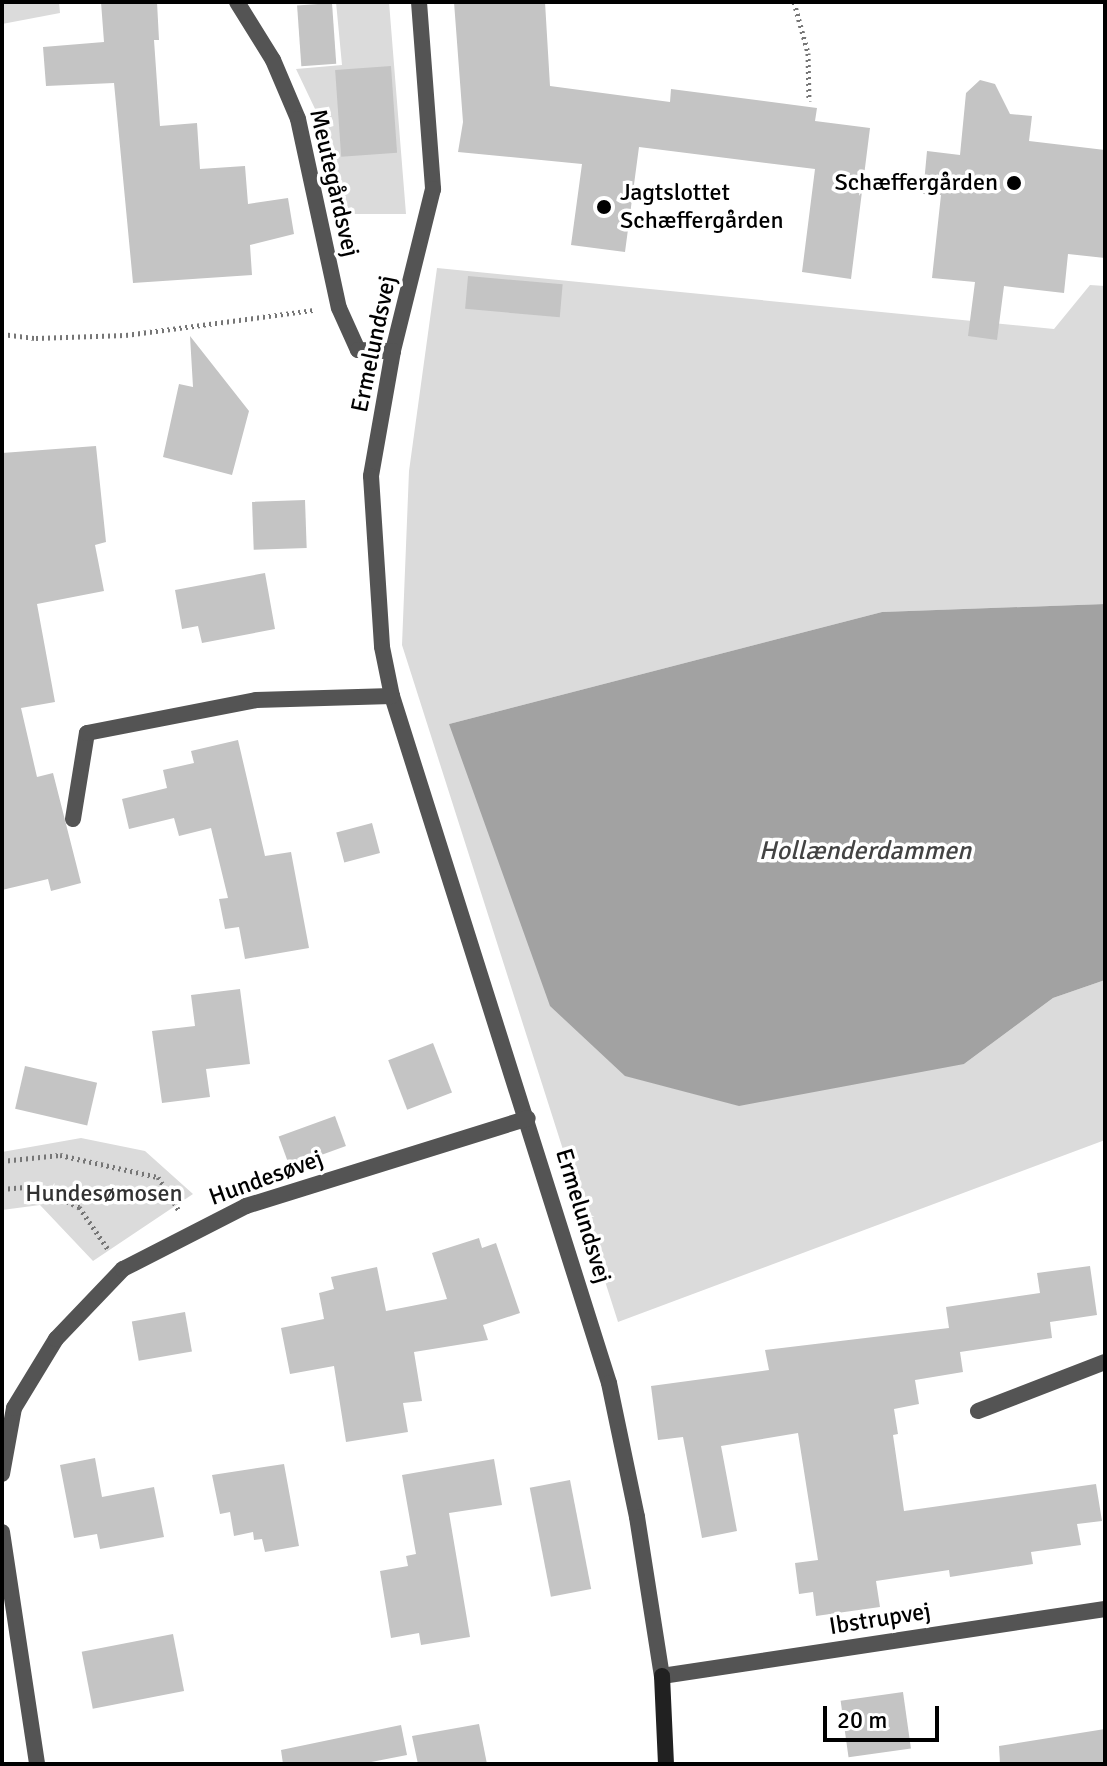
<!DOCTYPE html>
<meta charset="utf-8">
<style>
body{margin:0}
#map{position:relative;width:1107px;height:1766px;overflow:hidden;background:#fff;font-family:Signika,sans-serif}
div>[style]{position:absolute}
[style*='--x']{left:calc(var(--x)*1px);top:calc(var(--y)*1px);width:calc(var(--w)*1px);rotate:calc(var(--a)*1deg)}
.green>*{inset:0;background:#dbdbdb}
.water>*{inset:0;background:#a2a2a2}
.building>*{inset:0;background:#c4c4c4;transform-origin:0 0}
.path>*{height:5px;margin-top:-2.5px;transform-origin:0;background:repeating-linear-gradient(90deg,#767676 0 2px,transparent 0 6px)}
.street>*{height:16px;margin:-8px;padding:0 8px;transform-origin:8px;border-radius:8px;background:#545454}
.secondary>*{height:16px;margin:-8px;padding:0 8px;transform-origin:8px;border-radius:8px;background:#212121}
.dots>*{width:22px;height:22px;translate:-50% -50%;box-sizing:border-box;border:4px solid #fff;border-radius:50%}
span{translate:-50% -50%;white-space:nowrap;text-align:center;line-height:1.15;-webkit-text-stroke:7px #fff;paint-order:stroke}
.street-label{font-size:24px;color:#000}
.poi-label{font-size:24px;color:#000}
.right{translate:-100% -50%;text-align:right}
.left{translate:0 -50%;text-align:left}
.park-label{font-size:24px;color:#323232}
.water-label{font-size:26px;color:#434343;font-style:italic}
.frame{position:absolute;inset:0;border:4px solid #000;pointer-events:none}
.scale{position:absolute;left:823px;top:1706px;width:116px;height:36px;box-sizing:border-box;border:4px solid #000;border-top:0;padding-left:10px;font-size:24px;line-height:28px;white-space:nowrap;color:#000;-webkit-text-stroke:6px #fff;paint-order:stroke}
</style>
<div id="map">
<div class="green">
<i style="clip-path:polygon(2px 2px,59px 2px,60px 13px,2px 24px)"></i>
<i style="clip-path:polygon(336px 2px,389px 2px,406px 214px,347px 214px,326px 132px,296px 69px,342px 65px)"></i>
<i style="clip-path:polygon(437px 268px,1054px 329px,1090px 285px,1105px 286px,1105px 604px,882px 612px,449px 724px,964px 1064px,1053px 998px,1105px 980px,1105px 1140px,618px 1322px,402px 645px,409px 471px)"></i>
<i style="clip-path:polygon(81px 1138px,145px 1151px,193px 1194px,93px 1261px,40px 1205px,2px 1210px,2px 1152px)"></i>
</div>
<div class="water">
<i style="clip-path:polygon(1105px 604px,1105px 980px,1053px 998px,964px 1064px,739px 1106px,625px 1076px,550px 1006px,449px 724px,882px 612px)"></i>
</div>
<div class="building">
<i style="clip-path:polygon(101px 2px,157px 2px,159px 40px,154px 40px,160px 126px,197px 123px,200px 169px,245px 166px,248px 204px,288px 198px,294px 234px,250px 245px,252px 275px,133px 283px,114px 83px,46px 86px,43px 47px,104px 42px)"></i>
<i style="clip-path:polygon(454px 2px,545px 2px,550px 86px,670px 102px,671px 89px,817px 108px,815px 121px,870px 128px,851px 279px,802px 272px,815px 169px,639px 147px,625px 252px,571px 245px,582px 164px,458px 152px,463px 122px)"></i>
<i style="left:332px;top:3px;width:61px;height:35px;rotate:86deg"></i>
<i style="left:391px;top:66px;width:87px;height:56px;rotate:86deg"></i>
<i style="clip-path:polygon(980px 80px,995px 84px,1010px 114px,1032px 116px,1029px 141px,1105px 150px,1105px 258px,1068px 254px,1064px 293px,1004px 286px,997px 340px,968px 336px,975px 282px,932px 278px,941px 195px,923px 194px,927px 151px,960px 155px,966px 93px)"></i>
<i style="left:468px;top:276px;width:95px;height:33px;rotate:5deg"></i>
<i style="clip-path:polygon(190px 336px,249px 411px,232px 475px,163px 457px,179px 384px,193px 387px)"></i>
<i style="clip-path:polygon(96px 446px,106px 542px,95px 545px,104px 591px,37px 604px,55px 702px,21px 708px,37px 777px,53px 773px,81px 883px,51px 891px,48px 879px,2px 890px,2px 453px)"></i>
<i style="left:305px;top:500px;width:48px;height:53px;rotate:88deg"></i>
<i style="clip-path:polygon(265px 573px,275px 629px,202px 643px,198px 626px,182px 629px,175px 590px)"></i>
<i style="clip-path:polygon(238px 740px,265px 856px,291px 852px,309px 948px,245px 959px,239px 927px,225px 929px,219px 899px,228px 898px,211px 828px,179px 836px,174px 818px,129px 829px,122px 799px,167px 788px,163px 770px,194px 763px,191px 751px)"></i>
<i style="left:372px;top:823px;width:31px;height:37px;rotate:75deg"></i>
<i style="clip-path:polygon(240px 989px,250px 1064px,206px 1069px,210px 1097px,162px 1103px,152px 1031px,195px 1026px,191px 995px)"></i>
<i style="left:433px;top:1043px;width:53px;height:48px;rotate:69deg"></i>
<i style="left:25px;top:1066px;width:74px;height:44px;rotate:13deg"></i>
<i style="left:335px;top:1116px;width:32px;height:60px;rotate:70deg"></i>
<i style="clip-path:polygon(479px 1238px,482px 1248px,496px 1243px,520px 1313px,483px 1325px,488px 1340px,414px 1352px,422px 1401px,403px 1403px,408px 1432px,346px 1442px,334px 1366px,290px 1374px,281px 1328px,324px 1319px,319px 1293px,334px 1289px,331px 1277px,377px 1267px,386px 1311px,447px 1299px,432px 1253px)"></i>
<i style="clip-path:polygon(1090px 1266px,1097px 1315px,1050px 1322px,1052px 1338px,960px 1352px,963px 1372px,915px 1380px,919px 1404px,894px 1409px,898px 1434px,893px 1435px,904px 1511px,1096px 1484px,1102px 1521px,1077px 1524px,1081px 1545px,1031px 1552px,1033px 1564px,950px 1577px,949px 1570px,876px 1581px,880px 1607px,816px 1616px,813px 1592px,799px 1594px,795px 1563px,818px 1560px,798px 1433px,721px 1446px,737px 1531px,702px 1538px,683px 1437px,658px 1440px,651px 1386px,769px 1370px,765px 1350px,949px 1328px,946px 1307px,1040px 1293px,1037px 1273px)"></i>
<i style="left:185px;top:1312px;width:40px;height:54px;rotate:80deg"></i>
<i style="clip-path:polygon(95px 1458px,102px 1497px,154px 1487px,164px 1537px,100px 1549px,97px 1534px,74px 1538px,60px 1465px)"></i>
<i style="clip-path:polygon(494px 1459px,502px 1505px,449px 1513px,470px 1637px,421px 1645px,419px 1633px,391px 1638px,380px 1571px,408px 1566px,406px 1556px,416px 1554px,402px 1475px)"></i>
<i style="clip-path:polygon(284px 1464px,299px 1546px,265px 1552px,262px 1539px,254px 1540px,253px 1532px,234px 1536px,230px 1512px,220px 1514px,212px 1475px)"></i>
<i style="left:570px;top:1480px;width:111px;height:41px;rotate:79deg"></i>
<i style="left:173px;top:1634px;width:58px;height:93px;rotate:79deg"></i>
<i style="left:903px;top:1692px;width:57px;height:63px;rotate:82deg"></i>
<i style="clip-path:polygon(479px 1724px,487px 1764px,418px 1764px,412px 1736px)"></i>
<i style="clip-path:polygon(401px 1725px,407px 1755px,361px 1764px,283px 1764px,281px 1750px)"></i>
<i style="clip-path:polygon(1105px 1729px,1105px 1764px,1000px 1764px,999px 1746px)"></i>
</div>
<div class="path">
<i style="--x:794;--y:2;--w:53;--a:74.6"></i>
<i style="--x:808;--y:53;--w:48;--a:88.8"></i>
<i style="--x:2;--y:334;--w:34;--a:7"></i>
<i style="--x:36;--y:338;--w:90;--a:-1.9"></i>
<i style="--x:126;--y:335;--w:190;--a:-7.6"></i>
<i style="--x:2;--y:1161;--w:58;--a:-5.9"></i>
<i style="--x:60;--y:1155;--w:100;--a:12.7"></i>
<i style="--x:158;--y:1177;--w:39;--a:58"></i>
<i style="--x:2;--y:1189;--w:32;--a:-5"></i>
<i style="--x:34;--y:1186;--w:50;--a:25"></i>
<i style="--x:79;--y:1207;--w:51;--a:55.4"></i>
</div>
<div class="street">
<i style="--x:237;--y:2;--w:68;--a:58.2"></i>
<i style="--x:273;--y:60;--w:64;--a:67"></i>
<i style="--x:298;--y:119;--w:193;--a:77.8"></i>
<i style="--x:339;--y:308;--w:46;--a:65.7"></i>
<i style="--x:358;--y:350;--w:35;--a:2"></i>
<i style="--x:419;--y:2;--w:188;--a:85.7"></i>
<i style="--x:433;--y:189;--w:167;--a:103.9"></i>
<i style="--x:393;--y:351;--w:127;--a:100"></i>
<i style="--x:371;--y:476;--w:171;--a:86.3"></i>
<i style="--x:382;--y:647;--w:50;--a:78.5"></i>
<i style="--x:392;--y:696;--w:720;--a:72.47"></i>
<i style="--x:609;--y:1383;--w:137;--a:78.2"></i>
<i style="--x:637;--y:1517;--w:161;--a:81.1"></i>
<i style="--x:662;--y:1676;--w:448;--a:-8.6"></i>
<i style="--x:73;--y:819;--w:87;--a:-80.8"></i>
<i style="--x:87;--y:733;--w:172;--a:-11"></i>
<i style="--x:256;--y:700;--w:136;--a:-1.7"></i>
<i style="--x:978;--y:1411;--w:136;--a:-21.1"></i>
<i style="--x:2;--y:1474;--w:67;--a:-79.7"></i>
<i style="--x:14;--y:1408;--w:81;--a:-58.7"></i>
<i style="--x:56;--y:1339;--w:97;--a:-46.3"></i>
<i style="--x:123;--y:1269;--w:138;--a:-27.1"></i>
<i style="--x:246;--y:1206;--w:295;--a:-17.3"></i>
<i style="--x:2;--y:1532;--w:235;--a:81.4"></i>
</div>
<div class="secondary">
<i style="--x:662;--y:1676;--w:88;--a:87.4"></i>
</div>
<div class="dots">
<i style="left:1014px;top:183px;background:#000"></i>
<i style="left:604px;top:207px;background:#000"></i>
</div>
<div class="street-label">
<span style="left:334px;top:183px;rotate:77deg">Meutegårdsvej</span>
<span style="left:374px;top:344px;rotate:-78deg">Ermelundsvej</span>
<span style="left:266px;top:1178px;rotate:-20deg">Hundesøvej</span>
<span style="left:583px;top:1216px;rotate:73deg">Ermelundsvej</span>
<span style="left:880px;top:1619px;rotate:-9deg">Ibstrupvej</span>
</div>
<div class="poi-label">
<span class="right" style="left:998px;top:183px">Schæffergården</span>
<span class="left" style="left:620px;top:207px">Jagtslottet<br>Schæffergården</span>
</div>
<div class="park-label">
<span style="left:104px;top:1194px">Hundesømosen</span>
</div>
<div class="water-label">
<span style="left:865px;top:852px">Hollænderdammen</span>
</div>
<div class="frame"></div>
<div class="scale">20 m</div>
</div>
